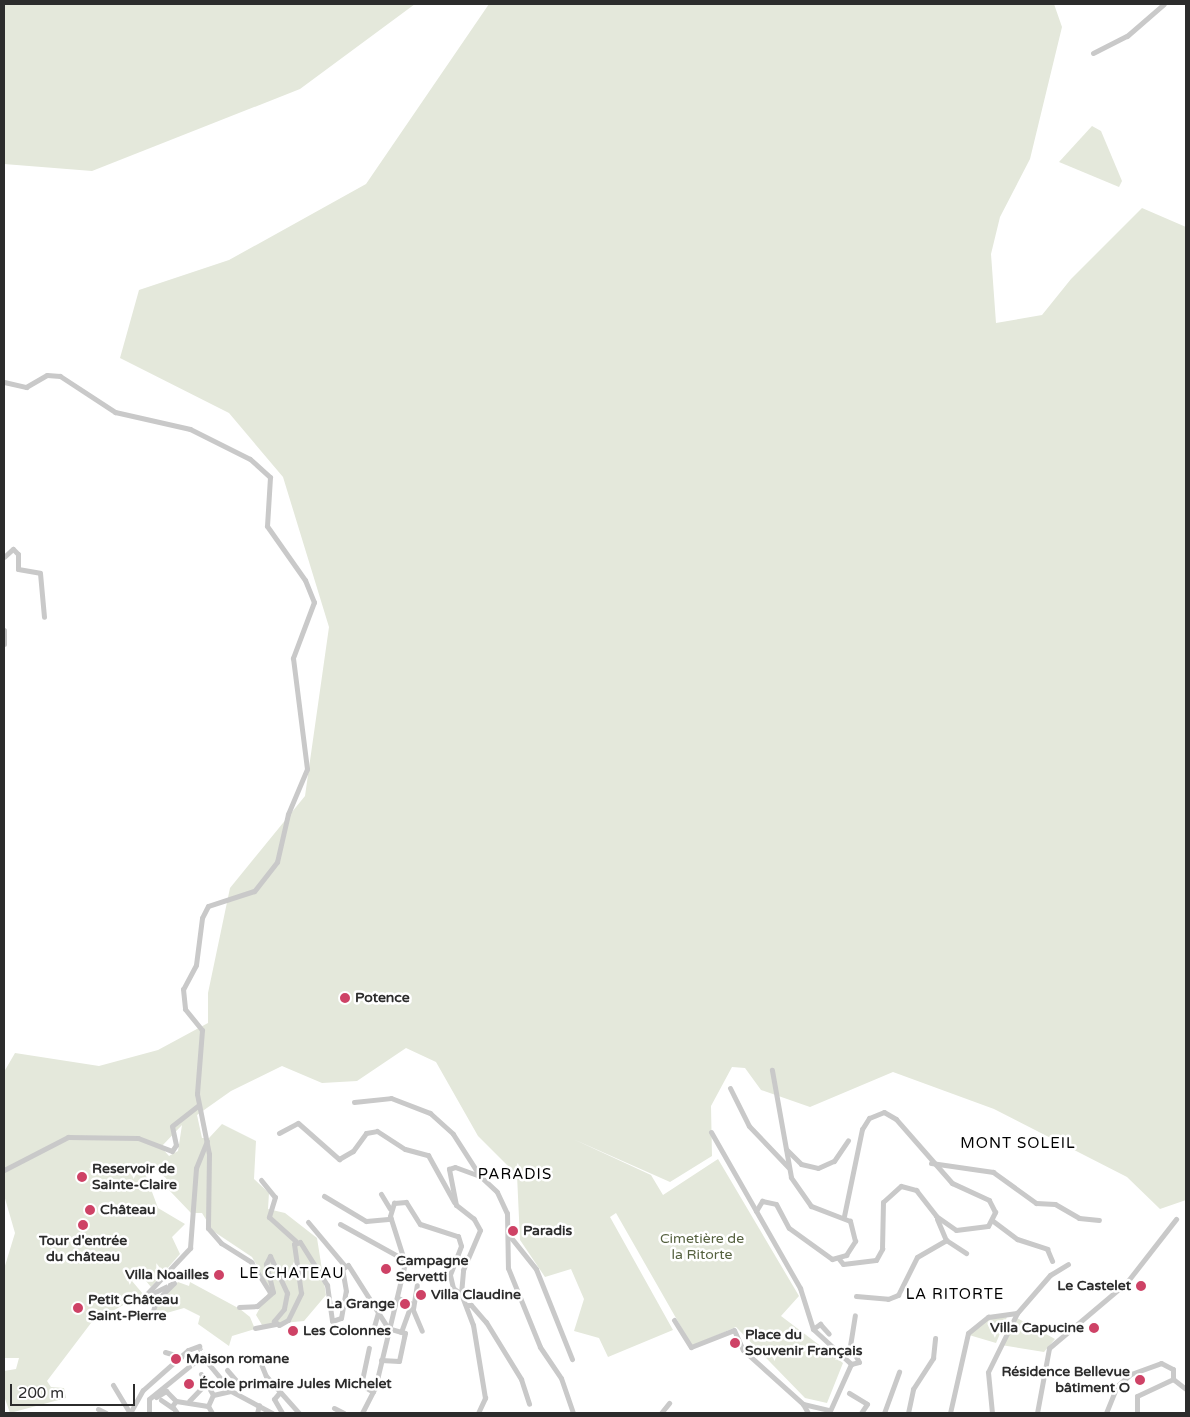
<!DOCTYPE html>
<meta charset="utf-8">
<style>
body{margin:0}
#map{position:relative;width:1190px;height:1417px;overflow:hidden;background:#fff;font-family:"Varela Round",sans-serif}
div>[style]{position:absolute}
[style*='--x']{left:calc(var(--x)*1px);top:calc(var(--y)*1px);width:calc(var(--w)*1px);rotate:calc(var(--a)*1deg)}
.green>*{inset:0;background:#e4e8db}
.minor-tunnel>*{height:5px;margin-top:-2.5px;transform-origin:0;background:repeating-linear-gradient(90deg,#d5d5d5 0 5px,transparent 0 7.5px)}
.minor>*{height:5px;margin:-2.5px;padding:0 2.5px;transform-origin:2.5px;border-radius:2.5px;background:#c9c9c9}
.dots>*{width:14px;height:14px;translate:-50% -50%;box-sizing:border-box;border:2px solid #fff;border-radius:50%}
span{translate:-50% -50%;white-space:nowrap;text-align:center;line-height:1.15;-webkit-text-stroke:5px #fff;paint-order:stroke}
.poi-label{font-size:14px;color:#2c2c2c;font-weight:700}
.left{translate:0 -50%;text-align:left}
.right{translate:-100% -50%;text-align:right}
.park-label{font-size:14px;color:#55613f}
.neighbourhood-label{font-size:15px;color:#000;letter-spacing:1px}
.frame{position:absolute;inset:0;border:5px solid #2c2c2c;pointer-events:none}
.scale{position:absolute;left:10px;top:1384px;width:125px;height:22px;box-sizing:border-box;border:2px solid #2c2c2c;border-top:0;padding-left:6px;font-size:15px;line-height:18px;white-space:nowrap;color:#2c2c2c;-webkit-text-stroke:4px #fff;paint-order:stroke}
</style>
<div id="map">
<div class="green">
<i style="clip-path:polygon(4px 4px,415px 4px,300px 89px,92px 171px,4px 164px)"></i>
<i style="clip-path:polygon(evenodd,489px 4px,1054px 4px,1062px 27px,1030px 159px,1000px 217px,991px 254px,996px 323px,1042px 315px,1071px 279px,1142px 208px,1186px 227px,1186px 1200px,1160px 1209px,1127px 1177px,994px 1109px,893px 1072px,810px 1107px,761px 1090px,745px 1068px,732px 1067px,711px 1106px,712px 1156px,670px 1182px,573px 1139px,651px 1175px,663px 1195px,718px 1159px,799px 1296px,781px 1316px,843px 1363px,827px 1403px,805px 1398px,736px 1327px,692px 1346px,616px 1213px,610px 1217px,673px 1330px,608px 1357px,599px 1338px,574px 1331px,584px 1299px,571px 1269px,545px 1277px,520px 1240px,517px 1175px,478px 1136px,436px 1062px,406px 1048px,357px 1081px,322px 1083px,282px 1066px,231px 1091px,197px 1115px,202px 1138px,209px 1138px,222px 1124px,256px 1141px,254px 1179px,269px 1193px,268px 1209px,285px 1213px,317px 1238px,326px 1295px,304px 1321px,262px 1325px,256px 1315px,270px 1289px,252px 1257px,213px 1231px,202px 1213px,191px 1213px,169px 1190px,166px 1178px,149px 1165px,145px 1173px,158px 1208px,185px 1224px,172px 1237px,180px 1254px,151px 1287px,141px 1275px,132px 1281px,143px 1294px,91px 1323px,47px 1381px,51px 1387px,64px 1388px,66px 1398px,10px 1413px,4px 1396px,4px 1371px,16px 1369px,19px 1358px,4px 1358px,4px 1269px,15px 1233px,4px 1195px,4px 1072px,15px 1053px,99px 1066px,158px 1050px,208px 1023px,208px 993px,230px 888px,305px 796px,329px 627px,283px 477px,229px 413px,120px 358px,139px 290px,229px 260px,366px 184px,489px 4px,182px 1125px,178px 1151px,169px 1156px,161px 1147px,182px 1125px)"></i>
<i style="clip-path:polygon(1092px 126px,1101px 131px,1122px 181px,1119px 187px,1059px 162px)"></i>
<i style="clip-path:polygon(178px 1282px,189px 1286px,190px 1282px,240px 1309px,250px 1317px,255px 1329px,232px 1336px,229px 1346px,198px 1324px,200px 1316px,184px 1308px,156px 1316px,157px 1301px)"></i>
<i style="clip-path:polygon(1007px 1317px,996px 1343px,969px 1335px,988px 1319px)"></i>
<i style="clip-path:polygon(1017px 1318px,1055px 1339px,1044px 1352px,1001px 1345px)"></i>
</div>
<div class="minor-tunnel">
<i style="--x:199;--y:1346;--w:8;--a:67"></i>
</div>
<div class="minor">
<i style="--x:1093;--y:53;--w:38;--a:-27"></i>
<i style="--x:1127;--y:36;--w:49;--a:-40.9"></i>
<i style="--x:4;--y:382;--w:23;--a:13"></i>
<i style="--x:26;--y:387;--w:24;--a:-30"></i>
<i style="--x:47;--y:375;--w:13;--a:4"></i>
<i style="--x:60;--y:376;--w:66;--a:33.2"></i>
<i style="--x:115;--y:412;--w:77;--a:12.8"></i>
<i style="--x:190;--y:429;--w:67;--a:26.6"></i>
<i style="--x:250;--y:459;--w:27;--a:42"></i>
<i style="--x:270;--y:477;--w:49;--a:93.5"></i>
<i style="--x:267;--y:526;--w:66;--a:54.9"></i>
<i style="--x:305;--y:580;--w:24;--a:68"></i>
<i style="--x:314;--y:602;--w:60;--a:110.6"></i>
<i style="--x:293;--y:658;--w:112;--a:82.8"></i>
<i style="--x:307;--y:769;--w:49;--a:112.9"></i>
<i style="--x:288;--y:814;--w:49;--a:102.9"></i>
<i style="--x:277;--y:862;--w:37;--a:128"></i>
<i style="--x:254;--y:891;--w:48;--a:161.9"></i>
<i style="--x:208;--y:906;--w:13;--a:117"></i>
<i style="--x:202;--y:918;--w:47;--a:97.3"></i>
<i style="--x:196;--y:965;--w:27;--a:118"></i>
<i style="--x:183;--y:989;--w:20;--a:84"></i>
<i style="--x:185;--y:1009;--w:27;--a:51"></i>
<i style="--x:202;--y:1030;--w:64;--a:94.5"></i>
<i style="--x:197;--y:1094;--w:61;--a:78.7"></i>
<i style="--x:209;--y:1154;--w:74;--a:90.8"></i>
<i style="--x:208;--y:1228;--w:20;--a:49"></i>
<i style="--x:221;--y:1243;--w:36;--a:32"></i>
<i style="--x:251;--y:1262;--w:36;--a:58"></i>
<i style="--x:4;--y:557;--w:12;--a:-42"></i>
<i style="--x:13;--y:549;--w:7;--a:45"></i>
<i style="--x:18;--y:554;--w:15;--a:90"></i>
<i style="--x:18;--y:569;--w:22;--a:10"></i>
<i style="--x:40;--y:573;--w:44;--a:84.8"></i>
<i style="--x:4;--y:630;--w:14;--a:90"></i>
<i style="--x:730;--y:1088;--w:42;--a:63.4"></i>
<i style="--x:749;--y:1126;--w:57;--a:46.4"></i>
<i style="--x:354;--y:1102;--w:37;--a:-6"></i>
<i style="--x:391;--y:1098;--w:42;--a:21"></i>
<i style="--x:430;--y:1113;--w:31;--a:42"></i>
<i style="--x:453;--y:1134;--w:50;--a:57.3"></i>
<i style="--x:480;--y:1176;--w:23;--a:43"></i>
<i style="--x:497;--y:1192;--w:23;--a:65"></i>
<i style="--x:507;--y:1213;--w:55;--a:89"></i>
<i style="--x:508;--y:1268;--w:85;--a:67.9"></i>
<i style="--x:540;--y:1347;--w:37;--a:56"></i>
<i style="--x:561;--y:1378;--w:37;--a:71"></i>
<i style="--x:711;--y:1132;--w:180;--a:60.3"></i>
<i style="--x:800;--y:1288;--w:43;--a:72.4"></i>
<i style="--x:813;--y:1329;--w:52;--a:42.6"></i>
<i style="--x:851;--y:1364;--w:54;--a:114.2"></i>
<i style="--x:279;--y:1133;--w:21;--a:-28"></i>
<i style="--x:298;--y:1123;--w:55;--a:41.3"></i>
<i style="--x:339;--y:1159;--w:16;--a:-30"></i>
<i style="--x:353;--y:1151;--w:22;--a:-54"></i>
<i style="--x:366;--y:1133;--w:11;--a:-10"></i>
<i style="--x:377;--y:1131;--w:33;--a:33"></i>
<i style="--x:405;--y:1149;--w:24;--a:15"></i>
<i style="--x:428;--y:1155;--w:54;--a:61"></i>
<i style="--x:786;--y:1149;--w:21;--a:45"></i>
<i style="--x:801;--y:1164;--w:17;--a:13"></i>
<i style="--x:818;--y:1168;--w:17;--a:-24"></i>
<i style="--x:834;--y:1161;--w:25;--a:-56"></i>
<i style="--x:931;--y:1163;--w:63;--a:8.3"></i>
<i style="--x:993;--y:1172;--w:53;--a:35.8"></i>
<i style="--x:1036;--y:1203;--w:19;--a:3"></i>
<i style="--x:1055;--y:1204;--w:28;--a:30"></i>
<i style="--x:1079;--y:1218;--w:20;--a:6"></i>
<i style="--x:4;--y:1170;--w:72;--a:-27.3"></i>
<i style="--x:68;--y:1137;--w:70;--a:0.8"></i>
<i style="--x:138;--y:1138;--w:36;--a:21"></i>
<i style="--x:172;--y:1151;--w:7;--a:-56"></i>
<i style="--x:176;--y:1145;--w:19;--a:-102"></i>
<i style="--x:172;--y:1126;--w:34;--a:-38"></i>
<i style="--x:261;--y:1180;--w:22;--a:51"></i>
<i style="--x:275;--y:1197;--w:21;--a:107"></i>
<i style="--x:269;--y:1217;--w:36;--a:42"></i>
<i style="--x:381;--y:1194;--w:17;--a:59"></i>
<i style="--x:324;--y:1196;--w:49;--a:30.8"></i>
<i style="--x:366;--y:1221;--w:25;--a:-5"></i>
<i style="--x:756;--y:1211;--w:12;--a:-59"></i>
<i style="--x:762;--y:1201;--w:14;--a:12"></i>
<i style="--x:776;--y:1204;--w:27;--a:62"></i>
<i style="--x:789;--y:1228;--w:53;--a:35.8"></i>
<i style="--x:832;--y:1259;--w:15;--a:-16"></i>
<i style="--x:846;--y:1255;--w:17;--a:-57"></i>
<i style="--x:855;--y:1241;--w:21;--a:-104"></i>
<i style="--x:850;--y:1221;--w:42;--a:-159"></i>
<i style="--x:811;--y:1206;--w:35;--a:-125"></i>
<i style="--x:791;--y:1177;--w:109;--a:-100.1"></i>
<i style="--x:937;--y:1219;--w:23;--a:67"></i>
<i style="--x:946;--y:1240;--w:24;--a:33"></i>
<i style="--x:993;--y:1221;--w:30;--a:37"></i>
<i style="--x:1017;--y:1239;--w:32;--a:18"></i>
<i style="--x:1047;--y:1249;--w:13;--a:67"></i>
<i style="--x:308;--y:1222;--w:56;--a:50.1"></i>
<i style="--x:340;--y:1224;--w:74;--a:29"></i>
<i style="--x:509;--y:1235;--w:43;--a:51.5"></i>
<i style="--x:536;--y:1269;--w:97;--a:68.2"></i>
<i style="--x:839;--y:1259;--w:6;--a:51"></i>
<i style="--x:843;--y:1264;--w:33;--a:-7"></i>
<i style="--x:876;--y:1260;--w:13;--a:-61"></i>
<i style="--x:882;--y:1249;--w:47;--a:-88.8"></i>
<i style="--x:883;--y:1202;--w:24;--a:-42"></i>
<i style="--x:901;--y:1186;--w:16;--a:15"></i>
<i style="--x:916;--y:1190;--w:33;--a:52"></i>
<i style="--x:936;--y:1216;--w:24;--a:35"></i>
<i style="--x:956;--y:1230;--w:32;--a:-7"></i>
<i style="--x:988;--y:1226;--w:16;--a:-63"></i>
<i style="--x:995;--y:1212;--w:13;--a:-117"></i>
<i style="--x:989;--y:1200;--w:41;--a:-155.3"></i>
<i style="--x:952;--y:1183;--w:85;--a:-131.2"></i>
<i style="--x:896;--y:1119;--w:14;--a:-150"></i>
<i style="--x:884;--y:1112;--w:16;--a:158"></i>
<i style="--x:869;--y:1118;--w:13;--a:122"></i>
<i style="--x:862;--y:1129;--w:89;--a:101.7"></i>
<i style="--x:856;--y:1296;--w:32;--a:5"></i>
<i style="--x:888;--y:1299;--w:11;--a:-22"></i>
<i style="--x:898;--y:1295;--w:42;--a:-63.4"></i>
<i style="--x:917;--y:1257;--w:34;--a:-30"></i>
<i style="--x:143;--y:1298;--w:69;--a:-46.8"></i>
<i style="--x:190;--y:1248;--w:80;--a:-85.7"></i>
<i style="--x:196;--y:1168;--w:29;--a:-68"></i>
<i style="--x:143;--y:1298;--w:34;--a:-26"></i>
<i style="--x:174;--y:1283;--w:25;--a:135"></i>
<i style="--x:156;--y:1301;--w:14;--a:107"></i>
<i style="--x:398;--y:1298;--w:13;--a:23"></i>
<i style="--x:410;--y:1303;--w:30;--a:67"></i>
<i style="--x:466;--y:1305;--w:5;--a:0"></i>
<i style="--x:471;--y:1305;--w:23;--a:49"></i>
<i style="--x:486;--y:1322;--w:67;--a:58.4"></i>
<i style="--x:521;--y:1379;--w:26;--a:72"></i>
<i style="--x:239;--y:1307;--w:18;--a:-3"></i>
<i style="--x:257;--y:1306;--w:21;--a:-41"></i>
<i style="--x:273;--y:1292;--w:29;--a:-104"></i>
<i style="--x:266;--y:1264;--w:9;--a:-63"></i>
<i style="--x:270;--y:1256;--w:41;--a:65.3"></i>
<i style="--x:287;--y:1293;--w:16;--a:101"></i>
<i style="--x:284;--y:1309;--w:16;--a:130"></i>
<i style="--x:274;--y:1321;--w:6;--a:39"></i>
<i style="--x:279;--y:1325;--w:10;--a:-29"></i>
<i style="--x:288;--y:1320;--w:30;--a:-64"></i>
<i style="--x:301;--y:1293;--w:49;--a:-98.1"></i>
<i style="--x:294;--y:1244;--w:6;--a:-18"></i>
<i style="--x:300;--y:1242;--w:51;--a:57.9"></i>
<i style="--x:327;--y:1285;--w:36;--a:82"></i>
<i style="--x:332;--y:1321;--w:9;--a:-18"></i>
<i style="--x:341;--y:1318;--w:27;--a:-80"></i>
<i style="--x:346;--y:1291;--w:22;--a:-100"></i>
<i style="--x:342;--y:1269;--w:7;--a:-34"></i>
<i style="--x:348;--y:1265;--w:75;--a:57.6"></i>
<i style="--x:413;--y:1309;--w:24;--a:-81"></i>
<i style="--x:674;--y:1320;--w:32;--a:58"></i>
<i style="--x:691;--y:1347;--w:46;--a:-21.6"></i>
<i style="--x:734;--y:1330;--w:22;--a:66"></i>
<i style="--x:743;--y:1350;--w:81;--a:42"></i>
<i style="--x:803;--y:1404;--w:27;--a:13"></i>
<i style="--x:255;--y:1328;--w:21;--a:-11"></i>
<i style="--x:813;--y:1329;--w:9;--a:-36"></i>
<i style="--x:820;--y:1324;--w:13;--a:48"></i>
<i style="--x:373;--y:1330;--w:19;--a:-74"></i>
<i style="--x:401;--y:1332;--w:27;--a:-70"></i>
<i style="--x:165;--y:1352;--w:17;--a:17"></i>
<i style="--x:202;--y:1356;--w:45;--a:50.4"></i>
<i style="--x:259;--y:1359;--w:18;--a:68"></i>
<i style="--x:266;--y:1376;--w:50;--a:48.3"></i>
<i style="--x:381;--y:1360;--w:18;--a:3"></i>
<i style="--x:399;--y:1361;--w:25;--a:-78"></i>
<i style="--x:404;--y:1337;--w:4;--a:-76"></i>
<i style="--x:405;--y:1333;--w:18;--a:-164"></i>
<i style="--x:851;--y:1364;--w:8;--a:-14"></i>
<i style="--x:859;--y:1362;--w:18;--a:-119"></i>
<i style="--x:850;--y:1346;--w:31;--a:-81"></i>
<i style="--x:227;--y:1370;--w:21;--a:49"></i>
<i style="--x:201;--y:1374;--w:24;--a:60"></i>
<i style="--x:1173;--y:1379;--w:16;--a:38"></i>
<i style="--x:355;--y:1381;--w:21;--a:31"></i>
<i style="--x:113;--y:1385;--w:33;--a:59"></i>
<i style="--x:361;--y:1385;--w:38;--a:-78"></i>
<i style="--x:280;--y:1392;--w:9;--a:131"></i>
<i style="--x:274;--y:1399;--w:16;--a:60"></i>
<i style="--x:849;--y:1393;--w:21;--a:31"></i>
<i style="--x:867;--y:1404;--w:11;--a:124"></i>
<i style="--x:156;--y:1397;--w:12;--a:-31"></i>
<i style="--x:166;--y:1391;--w:14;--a:45"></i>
<i style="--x:176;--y:1401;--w:6;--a:129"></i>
<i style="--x:172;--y:1406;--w:9;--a:54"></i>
<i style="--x:161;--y:1400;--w:14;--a:34"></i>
<i style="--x:176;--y:1401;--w:32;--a:9"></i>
<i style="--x:208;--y:1406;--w:8;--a:60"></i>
<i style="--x:189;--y:1401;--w:28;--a:-46"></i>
<i style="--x:803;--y:1404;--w:10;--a:61"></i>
<i style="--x:208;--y:1406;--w:12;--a:-66"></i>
<i style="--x:213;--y:1395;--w:18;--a:-13"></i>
<i style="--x:231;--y:1391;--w:47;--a:28.2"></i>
<i style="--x:334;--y:1408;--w:11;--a:27"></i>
<i style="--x:98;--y:1409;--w:9;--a:27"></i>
<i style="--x:130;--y:1413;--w:26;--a:-61"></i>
<i style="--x:143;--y:1390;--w:60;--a:-41.6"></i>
<i style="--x:188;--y:1350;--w:12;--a:-20"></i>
<i style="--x:149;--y:1413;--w:14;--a:-90"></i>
<i style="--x:149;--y:1399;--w:68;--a:-39.1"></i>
<i style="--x:257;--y:1413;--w:8;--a:-76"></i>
<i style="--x:362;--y:1413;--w:28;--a:-63"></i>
<i style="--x:375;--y:1388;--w:129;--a:-76.5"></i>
<i style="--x:405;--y:1263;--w:49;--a:-107.7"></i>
<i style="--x:390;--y:1216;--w:14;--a:-73"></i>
<i style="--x:394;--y:1203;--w:12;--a:-5"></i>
<i style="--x:406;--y:1202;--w:26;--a:58"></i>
<i style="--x:420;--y:1224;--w:40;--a:18"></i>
<i style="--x:458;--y:1236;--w:10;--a:73"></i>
<i style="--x:461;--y:1246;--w:31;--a:111"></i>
<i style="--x:450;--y:1275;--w:13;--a:77"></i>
<i style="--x:453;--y:1288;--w:10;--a:37"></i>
<i style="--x:478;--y:1413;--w:17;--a:-65"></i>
<i style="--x:485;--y:1398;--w:74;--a:-99.3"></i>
<i style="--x:473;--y:1325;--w:33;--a:-111"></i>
<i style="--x:461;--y:1294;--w:24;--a:-85"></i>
<i style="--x:463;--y:1270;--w:43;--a:-67"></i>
<i style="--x:480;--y:1230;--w:13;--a:-119"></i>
<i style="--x:474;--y:1219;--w:23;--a:-142"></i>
<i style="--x:456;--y:1205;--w:37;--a:-101"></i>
<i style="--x:449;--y:1169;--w:6;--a:-18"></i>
<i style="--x:455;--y:1167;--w:27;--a:20"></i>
<i style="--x:661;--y:1413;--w:13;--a:-51"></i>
<i style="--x:884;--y:1413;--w:44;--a:-69.9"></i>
<i style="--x:908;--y:1413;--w:25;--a:-78"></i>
<i style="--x:913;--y:1389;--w:37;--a:-57"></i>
<i style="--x:933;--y:1358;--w:20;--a:-84"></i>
<i style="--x:950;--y:1413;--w:82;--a:-77.3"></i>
<i style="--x:968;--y:1333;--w:26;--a:-39"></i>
<i style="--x:988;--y:1317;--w:29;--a:-8"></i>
<i style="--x:1017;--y:1313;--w:50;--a:-49"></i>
<i style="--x:1050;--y:1275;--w:21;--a:-31"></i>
<i style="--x:992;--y:1413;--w:41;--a:-95.6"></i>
<i style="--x:988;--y:1372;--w:66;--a:-63.8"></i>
<i style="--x:1037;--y:1413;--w:66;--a:-79.5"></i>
<i style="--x:1049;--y:1348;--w:102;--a:-40.2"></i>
<i style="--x:1127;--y:1282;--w:80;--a:-52.1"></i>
<i style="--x:1106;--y:1413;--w:29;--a:-68"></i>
<i style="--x:1117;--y:1386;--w:18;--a:-41"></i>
<i style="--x:1131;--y:1374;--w:32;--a:-20"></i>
<i style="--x:1161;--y:1363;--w:13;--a:27"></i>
<i style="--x:1173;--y:1369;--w:10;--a:90"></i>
<i style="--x:1137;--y:1413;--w:17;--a:-90"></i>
<i style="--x:1137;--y:1396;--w:40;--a:-25"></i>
</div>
<div class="dots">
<i style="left:345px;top:998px;background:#ce4266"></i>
<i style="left:82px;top:1177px;background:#ce4266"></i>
<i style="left:90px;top:1210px;background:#ce4266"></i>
<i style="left:83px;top:1225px;background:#ce4266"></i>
<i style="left:513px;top:1231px;background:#ce4266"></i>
<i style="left:386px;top:1269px;background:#ce4266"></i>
<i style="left:219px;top:1275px;background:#ce4266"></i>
<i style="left:1141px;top:1286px;background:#ce4266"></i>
<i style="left:421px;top:1295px;background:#ce4266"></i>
<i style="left:405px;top:1304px;background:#ce4266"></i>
<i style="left:78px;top:1308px;background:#ce4266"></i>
<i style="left:1094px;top:1328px;background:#ce4266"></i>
<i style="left:293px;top:1331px;background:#ce4266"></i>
<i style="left:735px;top:1343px;background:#ce4266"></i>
<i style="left:176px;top:1359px;background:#ce4266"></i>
<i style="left:1140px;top:1380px;background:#ce4266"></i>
<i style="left:189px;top:1384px;background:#ce4266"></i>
</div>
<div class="poi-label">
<span class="left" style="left:355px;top:998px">Potence</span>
<span class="left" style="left:92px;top:1177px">Reservoir de<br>Sainte-Claire</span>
<span class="left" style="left:100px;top:1210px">Château</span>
<span class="left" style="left:523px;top:1231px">Paradis</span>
<span style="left:83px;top:1249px">Tour d'entrée<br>du château</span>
<span class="left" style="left:396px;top:1269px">Campagne<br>Servetti</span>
<span class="right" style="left:209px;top:1275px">Villa Noailles</span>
<span class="right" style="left:1131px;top:1286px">Le Castelet</span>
<span class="left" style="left:431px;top:1295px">Villa Claudine</span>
<span class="left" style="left:88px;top:1308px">Petit Château<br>Saint-Pierre</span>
<span class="right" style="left:395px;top:1304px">La Grange</span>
<span class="right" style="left:1084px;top:1328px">Villa Capucine</span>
<span class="left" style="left:303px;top:1331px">Les Colonnes</span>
<span class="left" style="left:745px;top:1343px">Place du<br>Souvenir Français</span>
<span class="left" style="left:186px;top:1359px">Maison romane</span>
<span class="right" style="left:1130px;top:1380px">Résidence Bellevue<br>bâtiment O</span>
<span class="left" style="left:199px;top:1384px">École primaire Jules Michelet</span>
</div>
<div class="park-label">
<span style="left:702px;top:1247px">Cimetière de<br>la Ritorte</span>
</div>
<div class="neighbourhood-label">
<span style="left:1018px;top:1144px">MONT SOLEIL</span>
<span style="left:515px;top:1175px">PARADIS</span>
<span style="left:292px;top:1274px">LE CHATEAU</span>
<span style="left:955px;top:1295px">LA RITORTE</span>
</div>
<div class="frame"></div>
<div class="scale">200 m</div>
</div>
